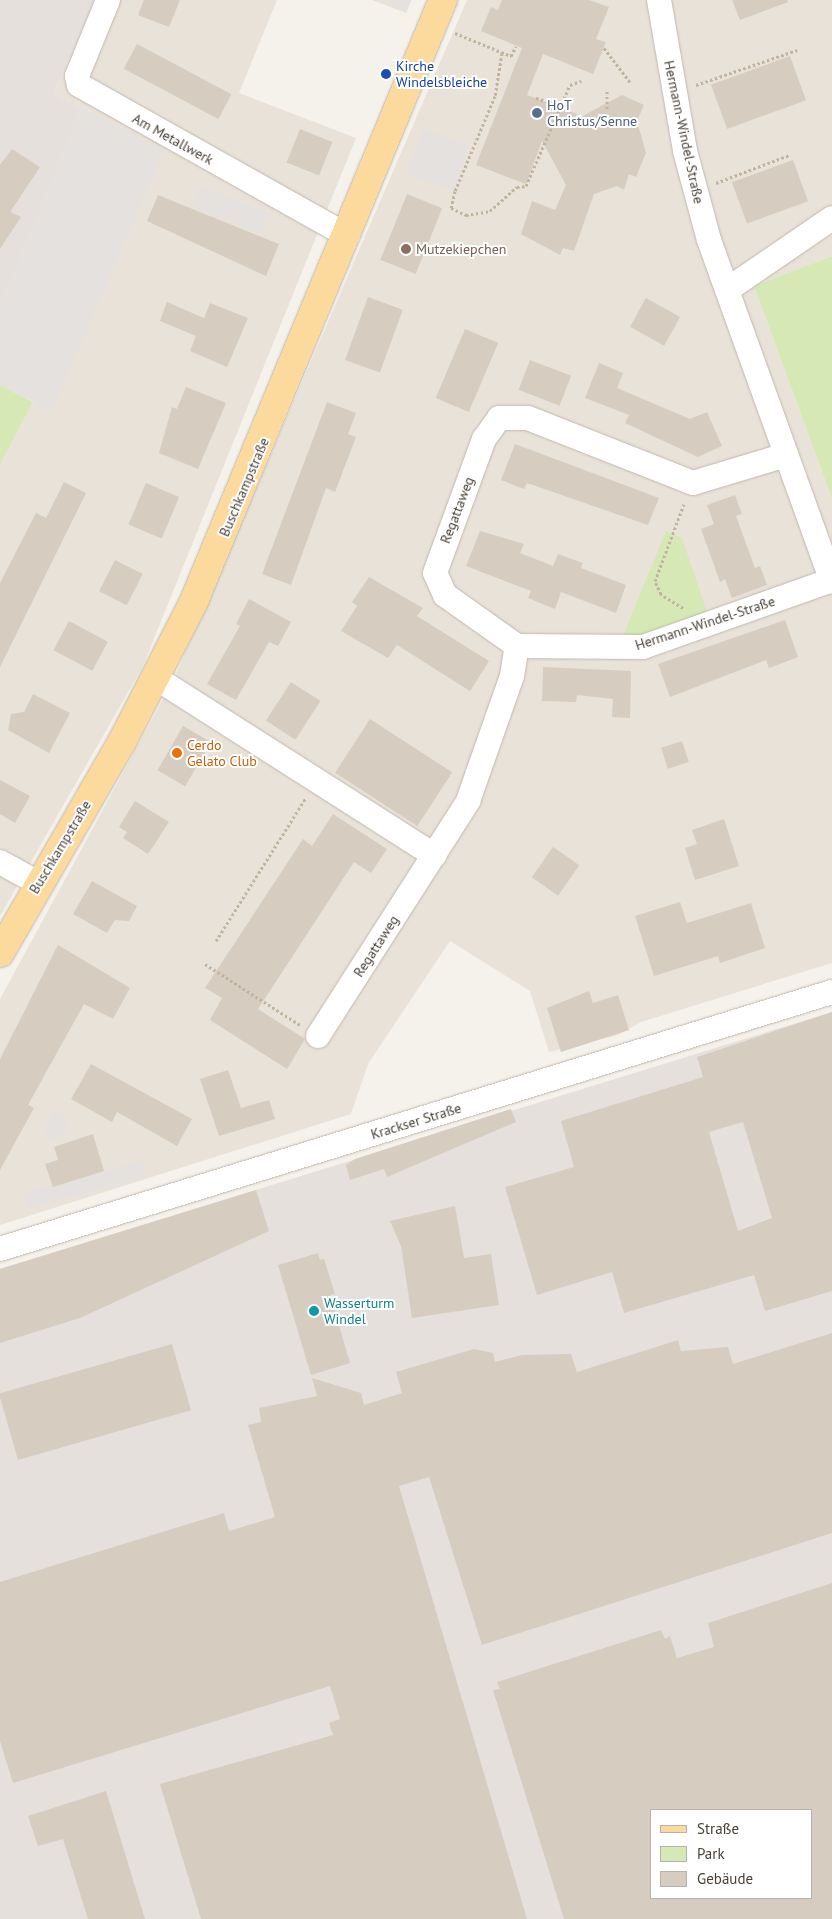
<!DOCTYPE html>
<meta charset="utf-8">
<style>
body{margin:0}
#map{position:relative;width:832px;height:1919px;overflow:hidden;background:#f5f1eb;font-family:"PT Sans",sans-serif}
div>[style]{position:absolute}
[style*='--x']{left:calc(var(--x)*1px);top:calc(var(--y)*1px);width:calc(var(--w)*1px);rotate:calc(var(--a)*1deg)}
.residential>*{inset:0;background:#e9e2d9}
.industrial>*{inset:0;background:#e5e0dc}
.green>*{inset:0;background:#d5e8b5}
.parking>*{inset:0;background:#e4e1df;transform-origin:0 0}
.building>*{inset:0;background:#d7ccc0;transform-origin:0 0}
.path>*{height:3px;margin-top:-1.5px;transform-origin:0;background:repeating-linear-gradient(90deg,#c2b39f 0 2.5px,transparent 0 5px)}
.roads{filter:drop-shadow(0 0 1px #c1b8ad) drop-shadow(0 0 1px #c1b8ad)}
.minor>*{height:24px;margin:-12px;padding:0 12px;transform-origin:12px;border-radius:12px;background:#fff}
.major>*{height:28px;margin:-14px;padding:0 14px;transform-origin:14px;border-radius:14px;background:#fcd99c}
.dots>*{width:14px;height:14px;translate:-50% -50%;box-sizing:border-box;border:2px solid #fff;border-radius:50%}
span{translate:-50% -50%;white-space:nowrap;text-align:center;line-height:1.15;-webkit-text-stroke:4px #fff;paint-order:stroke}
.transit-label{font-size:14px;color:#164399}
.left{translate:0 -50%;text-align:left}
.service-label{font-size:14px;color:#4e5e75}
.street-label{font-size:14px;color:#494138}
.education-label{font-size:14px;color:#785e54}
.food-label{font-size:14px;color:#c56008}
.culture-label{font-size:14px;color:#0d838f}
.legend{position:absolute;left:650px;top:1809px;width:162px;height:90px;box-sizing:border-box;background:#fff;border:1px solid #b6b3af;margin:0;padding:6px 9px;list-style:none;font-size:15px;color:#494138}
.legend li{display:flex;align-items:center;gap:10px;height:25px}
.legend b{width:25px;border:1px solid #b6b3af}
</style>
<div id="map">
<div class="residential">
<i style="clip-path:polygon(96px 0,277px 0,239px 93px,356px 138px,143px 666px,0 916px,0 465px,33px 402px,52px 410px,80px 108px,53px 94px)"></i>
<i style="clip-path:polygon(372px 0,411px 0,406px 13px)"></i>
<i style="clip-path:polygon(467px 0,832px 0,832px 256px,754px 286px,832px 499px,832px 963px,641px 1022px,618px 1035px,549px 1052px,530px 991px,450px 941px,368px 1064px,351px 1114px,0 1225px,0 999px,174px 679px)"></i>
</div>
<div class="industrial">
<i style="clip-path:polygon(0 0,96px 0,53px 94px,164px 150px,52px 411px,0 385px)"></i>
<i style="clip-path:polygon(evenodd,832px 1012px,832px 1919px,0 1919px,0 1269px,832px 1012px,651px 1810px,811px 1810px,811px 1898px,651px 1898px,651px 1810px)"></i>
</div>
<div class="green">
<i style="clip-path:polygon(832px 256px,832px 499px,754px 286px)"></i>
<i style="clip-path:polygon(0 385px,33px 402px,0 465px)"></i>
<i style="clip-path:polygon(666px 531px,682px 538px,708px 615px,646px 637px,622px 638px)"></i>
</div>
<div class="parking">
<i style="clip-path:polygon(390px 0,411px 0,407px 11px,388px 4px)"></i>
<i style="clip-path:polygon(80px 108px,164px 150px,52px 411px,0 385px,0 306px)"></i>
<i style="left:423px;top:129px;width:50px;height:48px;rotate:20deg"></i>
<i style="left:200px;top:186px;width:74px;height:22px;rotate:22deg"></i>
<i style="left:54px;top:1111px;width:18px;height:25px;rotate:29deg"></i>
<i style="left:142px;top:1161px;width:16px;height:122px;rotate:75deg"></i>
</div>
<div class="building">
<i style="clip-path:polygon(144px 0,180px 0,169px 27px,138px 15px)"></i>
<i style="clip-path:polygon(502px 0,589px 0,609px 7px,596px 39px,606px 42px,593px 74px,543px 54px,527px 95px,577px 114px,575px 120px,622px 95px,644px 105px,637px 121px,646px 153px,636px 177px,629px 174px,624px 190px,617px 186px,594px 194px,574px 251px,563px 248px,560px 255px,521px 234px,532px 201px,555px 210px,566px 185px,542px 141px,526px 184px,476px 165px,522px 48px,481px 31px,491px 7px,498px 10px)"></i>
<i style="clip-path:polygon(732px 0,787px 0,788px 2px,740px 20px)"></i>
<i style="left:137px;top:44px;width:107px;height:28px;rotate:28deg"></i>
<i style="left:790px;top:56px;width:47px;height:84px;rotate:70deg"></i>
<i style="left:300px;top:129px;width:35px;height:36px;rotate:22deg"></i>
<i style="clip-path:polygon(12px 149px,40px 167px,10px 212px,21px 217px,0 249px,0 165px)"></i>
<i style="left:793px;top:160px;width:44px;height:65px;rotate:70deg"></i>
<i style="left:407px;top:194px;width:38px;height:71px;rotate:22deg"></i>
<i style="clip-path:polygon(158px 195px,279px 244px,266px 276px,147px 221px)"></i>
<i style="left:368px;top:297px;width:37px;height:67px;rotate:20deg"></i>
<i style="left:646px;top:298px;width:39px;height:33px;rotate:29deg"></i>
<i style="clip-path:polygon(167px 302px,204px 318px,210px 303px,248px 318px,227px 367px,190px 351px,196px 336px,160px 321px)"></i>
<i style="left:465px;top:329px;width:36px;height:75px;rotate:23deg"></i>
<i style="left:530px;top:360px;width:44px;height:32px;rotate:21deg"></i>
<i style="clip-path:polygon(599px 363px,623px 373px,617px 388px,690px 419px,707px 412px,722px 446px,698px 457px,625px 423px,629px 415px,585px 398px)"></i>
<i style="clip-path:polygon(186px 387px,226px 403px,198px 469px,159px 453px,172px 407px,177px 409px)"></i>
<i style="clip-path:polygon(327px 402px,356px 413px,348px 434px,356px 437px,335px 492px,326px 488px,291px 585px,262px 574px)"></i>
<i style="clip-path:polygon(515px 444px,659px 498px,648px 525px,527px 483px,524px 489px,501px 480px)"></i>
<i style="clip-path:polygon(64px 482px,86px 493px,0 667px,0 583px,36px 513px,46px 518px)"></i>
<i style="left:146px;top:483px;width:36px;height:45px;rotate:23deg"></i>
<i style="clip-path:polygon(735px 495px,742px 514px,736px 516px,755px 568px,760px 566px,767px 585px,732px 598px,725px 579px,720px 582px,701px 529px,714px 524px,707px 505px)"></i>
<i style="clip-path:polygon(480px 531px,524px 544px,520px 553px,553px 566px,558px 554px,583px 563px,581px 568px,626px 585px,616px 613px,561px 592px,555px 609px,528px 598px,531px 591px,466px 566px)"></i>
<i style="left:115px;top:560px;width:31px;height:35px;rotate:27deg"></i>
<i style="clip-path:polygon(369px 577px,423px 608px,417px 616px,489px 661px,470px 691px,397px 645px,388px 658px,341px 631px,357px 606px,352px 602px)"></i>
<i style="clip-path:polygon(249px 599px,291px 622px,278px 646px,269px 642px,236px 700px,207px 684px,240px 626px,236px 624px)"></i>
<i style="clip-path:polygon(785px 620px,798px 657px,769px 668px,766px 660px,670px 697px,658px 664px)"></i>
<i style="left:69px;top:621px;width:44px;height:33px;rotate:28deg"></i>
<i style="clip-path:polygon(543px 667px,631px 671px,630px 718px,612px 717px,613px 699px,577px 695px,576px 702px,542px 701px)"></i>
<i style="left:291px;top:682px;width:35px;height:46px;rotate:33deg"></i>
<i style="clip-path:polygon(33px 694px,70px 713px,49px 753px,8px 730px,11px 714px,24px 712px)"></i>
<i style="left:370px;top:719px;width:98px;height:64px;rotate:33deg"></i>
<i style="left:183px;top:726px;width:32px;height:51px;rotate:30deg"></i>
<i style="left:682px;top:741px;width:22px;height:22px;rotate:72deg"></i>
<i style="clip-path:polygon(0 780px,30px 796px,15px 823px,0 814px)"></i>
<i style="clip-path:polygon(135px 801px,169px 822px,148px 854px,123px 838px,127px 832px,119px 827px)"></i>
<i style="clip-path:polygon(333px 814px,387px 849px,371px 873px,354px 862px,258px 1009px,305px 1039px,287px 1069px,210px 1020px,222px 998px,205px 988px,303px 839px,312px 846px)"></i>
<i style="clip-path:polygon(724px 819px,739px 866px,695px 880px,685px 848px,697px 844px,692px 830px)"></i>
<i style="left:553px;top:847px;width:32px;height:37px;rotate:35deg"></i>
<i style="clip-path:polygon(92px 881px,137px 906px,129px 921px,115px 920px,107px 933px,73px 914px)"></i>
<i style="clip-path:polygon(680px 902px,687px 923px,751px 903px,765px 948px,720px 963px,718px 956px,654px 976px,635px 916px)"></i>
<i style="clip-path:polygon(58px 945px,130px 988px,113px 1019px,84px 1004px,28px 1105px,34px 1108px,0 1170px,0 1059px)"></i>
<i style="clip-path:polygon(589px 991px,593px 1003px,618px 995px,629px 1030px,561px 1052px,547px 1008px)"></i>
<i style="clip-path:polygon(evenodd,832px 1012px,832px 1291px,765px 1311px,754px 1275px,624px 1313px,612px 1272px,537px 1295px,505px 1187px,574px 1167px,561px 1121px,703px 1077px,697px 1057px,832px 1012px,743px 1122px,772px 1218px,738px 1231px,709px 1132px,743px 1122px)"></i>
<i style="clip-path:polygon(91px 1064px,192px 1119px,177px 1146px,117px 1112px,112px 1122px,71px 1099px)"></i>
<i style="clip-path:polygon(228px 1070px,241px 1108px,269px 1100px,275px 1119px,219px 1136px,200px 1079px)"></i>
<i style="clip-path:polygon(511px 1109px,516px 1122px,387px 1177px,384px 1169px,350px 1180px,346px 1165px,355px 1159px)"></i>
<i style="clip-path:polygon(93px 1134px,104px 1171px,53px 1187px,45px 1164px,58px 1160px,54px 1147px)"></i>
<i style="clip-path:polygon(256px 1190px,269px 1231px,80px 1318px,0 1343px,0 1269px)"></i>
<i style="clip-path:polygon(455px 1206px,464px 1258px,491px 1254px,499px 1305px,412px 1318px,401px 1246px,390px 1221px)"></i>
<i style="clip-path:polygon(318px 1253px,320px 1260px,324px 1259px,335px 1294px,330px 1295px,350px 1363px,311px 1375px,278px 1265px)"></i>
<i style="clip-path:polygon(832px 1333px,832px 1533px,482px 1645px,429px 1477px,399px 1486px,527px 1919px,201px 1919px,160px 1784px,333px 1735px,329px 1723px,340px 1719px,330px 1686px,13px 1783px,0 1741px,0 1582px,224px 1513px,229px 1531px,275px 1517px,248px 1425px,261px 1422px,259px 1408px,317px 1396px,312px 1378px,361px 1393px,364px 1405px,402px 1393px,396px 1372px,474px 1349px,493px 1353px,495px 1362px,522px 1355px,571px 1354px,577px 1372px,678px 1340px,681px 1351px,728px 1347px,733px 1364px)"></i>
<i style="left:172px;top:1344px;width:69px;height:180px;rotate:74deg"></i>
<i style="clip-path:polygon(evenodd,832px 1583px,832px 1919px,564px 1919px,493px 1690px,500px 1689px,497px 1682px,661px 1630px,665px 1639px,670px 1636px,677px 1658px,714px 1647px,708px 1623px,832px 1583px,651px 1810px,811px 1810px,811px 1898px,651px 1898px,651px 1810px)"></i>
<i style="clip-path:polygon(106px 1791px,145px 1919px,88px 1919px,63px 1839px,38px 1846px,28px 1816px)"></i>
</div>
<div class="path">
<i style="--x:455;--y:33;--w:61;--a:22.3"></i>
<i style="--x:511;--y:56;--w:11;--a:-63"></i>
<i style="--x:604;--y:48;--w:43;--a:52.6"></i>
<i style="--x:502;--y:53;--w:44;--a:99.2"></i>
<i style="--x:495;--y:96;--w:103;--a:112.8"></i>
<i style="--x:455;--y:191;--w:17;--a:103"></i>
<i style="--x:451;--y:208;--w:17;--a:25"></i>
<i style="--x:466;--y:215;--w:24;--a:-9"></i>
<i style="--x:490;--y:211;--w:36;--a:-42"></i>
<i style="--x:517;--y:187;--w:9;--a:-6"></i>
<i style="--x:526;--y:186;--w:110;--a:-66.5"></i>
<i style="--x:570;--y:85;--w:12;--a:-20"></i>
<i style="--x:696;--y:85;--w:107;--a:-19.1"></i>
<i style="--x:607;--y:91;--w:20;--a:90"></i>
<i style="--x:536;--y:98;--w:27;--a:17"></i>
<i style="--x:716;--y:183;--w:78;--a:-21"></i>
<i style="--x:683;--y:608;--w:26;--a:-148"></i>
<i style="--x:661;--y:594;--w:14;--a:-115"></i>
<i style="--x:655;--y:581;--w:82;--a:-69.4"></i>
<i style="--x:216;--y:941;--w:168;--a:-57.9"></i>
<i style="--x:205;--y:964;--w:113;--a:32.7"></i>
</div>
<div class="roads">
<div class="minor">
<i style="--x:108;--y:0;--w:82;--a:112.2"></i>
<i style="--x:77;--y:76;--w:9;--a:77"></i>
<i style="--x:79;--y:85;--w:308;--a:29.3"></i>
<i style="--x:659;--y:0;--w:153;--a:80.2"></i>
<i style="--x:685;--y:151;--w:92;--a:74.9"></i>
<i style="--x:709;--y:240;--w:363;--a:70.2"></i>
<i style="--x:727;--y:290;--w:127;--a:-34.4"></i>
<i style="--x:517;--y:646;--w:88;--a:-144.7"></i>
<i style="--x:445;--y:595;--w:24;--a:-114"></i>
<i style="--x:435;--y:573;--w:143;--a:-69.9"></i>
<i style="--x:484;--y:439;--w:26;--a:-54"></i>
<i style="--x:499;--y:418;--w:29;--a:0"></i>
<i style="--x:528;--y:418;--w:177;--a:21.5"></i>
<i style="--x:693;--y:483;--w:97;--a:-16.8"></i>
<i style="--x:517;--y:646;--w:126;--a:0.5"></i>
<i style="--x:643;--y:647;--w:201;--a:-19.5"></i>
<i style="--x:156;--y:678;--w:330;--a:32.5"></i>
<i style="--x:0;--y:862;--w:43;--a:28.9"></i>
<i style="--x:318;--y:1036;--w:279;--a:-57.4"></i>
<i style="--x:468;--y:801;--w:133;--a:-70.6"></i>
<i style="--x:512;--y:676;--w:30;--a:-81"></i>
<i style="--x:0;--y:1249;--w:871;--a:-17.17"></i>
</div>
<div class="major">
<i style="--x:0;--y:953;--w:244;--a:-60"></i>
<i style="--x:122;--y:742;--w:158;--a:-62.9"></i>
<i style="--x:194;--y:601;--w:651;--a:-67.5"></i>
</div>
</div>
<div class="dots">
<i style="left:386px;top:74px;background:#1a4fb4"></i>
<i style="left:537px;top:113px;background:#5c6f8a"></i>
<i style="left:406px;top:249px;background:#8d6e63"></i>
<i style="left:177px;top:753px;background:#e8710a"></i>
<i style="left:314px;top:1311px;background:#0f9aa8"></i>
</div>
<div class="transit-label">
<span class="left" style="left:396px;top:74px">Kirche<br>Windelsbleiche</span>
</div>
<div class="service-label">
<span class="left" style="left:547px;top:113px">HoT<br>Christus/Senne</span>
</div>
<div class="street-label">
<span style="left:684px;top:132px;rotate:78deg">Hermann-Windel-Straße</span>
<span style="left:173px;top:139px;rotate:29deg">Am Metallwerk</span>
<span style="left:244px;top:487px;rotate:-67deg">Buschkampstraße</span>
<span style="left:457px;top:510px;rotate:-69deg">Regattaweg</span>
<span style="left:705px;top:623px;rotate:-18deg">Hermann-Windel-Straße</span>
<span style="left:60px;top:847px;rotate:-59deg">Buschkampstraße</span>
<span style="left:376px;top:946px;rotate:-57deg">Regattaweg</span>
<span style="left:416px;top:1121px;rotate:-17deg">Krackser Straße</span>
</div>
<div class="education-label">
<span class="left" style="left:416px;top:249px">Mutzekiepchen</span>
</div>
<div class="food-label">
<span class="left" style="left:187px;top:753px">Cerdo<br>Gelato Club</span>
</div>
<div class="culture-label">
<span class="left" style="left:324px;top:1311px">Wasserturm<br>Windel</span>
</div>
<ul class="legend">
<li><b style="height:6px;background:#fcd99c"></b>Straße</li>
<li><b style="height:14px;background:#d5e8b5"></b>Park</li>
<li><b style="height:14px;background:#d7ccc0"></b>Gebäude</li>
</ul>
</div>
